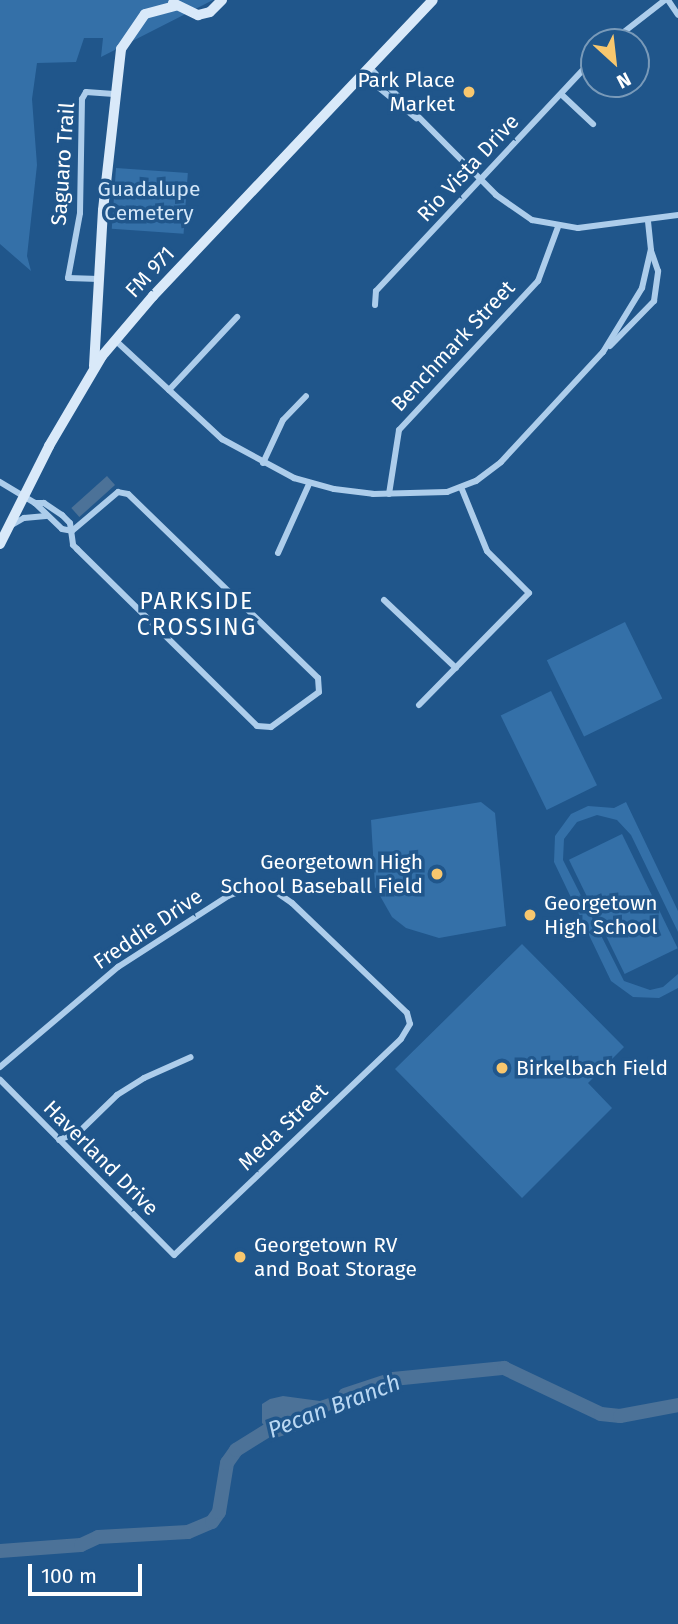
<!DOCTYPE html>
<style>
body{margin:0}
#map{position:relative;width:678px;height:1624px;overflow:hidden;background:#20568b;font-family:"Fira Sans",sans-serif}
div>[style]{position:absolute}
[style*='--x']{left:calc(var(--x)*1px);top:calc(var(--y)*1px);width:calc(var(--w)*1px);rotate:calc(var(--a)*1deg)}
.green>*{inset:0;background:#3470a8;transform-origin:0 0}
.water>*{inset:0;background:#4c7298;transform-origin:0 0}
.river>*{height:14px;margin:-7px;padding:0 7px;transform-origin:7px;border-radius:7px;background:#4c7298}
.street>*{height:6px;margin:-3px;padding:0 3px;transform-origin:3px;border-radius:3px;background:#adcdeb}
.secondary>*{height:10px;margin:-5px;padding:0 5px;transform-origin:5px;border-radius:5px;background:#d9e9f9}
.dots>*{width:19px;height:19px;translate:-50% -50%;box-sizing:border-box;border:4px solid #20568b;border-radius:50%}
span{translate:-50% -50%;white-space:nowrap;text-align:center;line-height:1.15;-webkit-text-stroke:7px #20568b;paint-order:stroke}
.poi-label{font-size:21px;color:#fff}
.right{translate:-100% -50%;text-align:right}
.left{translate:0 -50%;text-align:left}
.street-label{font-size:21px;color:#fff}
.park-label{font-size:21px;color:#d2e6f8}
.neighbourhood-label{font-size:23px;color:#fff;letter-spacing:2px}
.water-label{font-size:23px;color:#b9d7f2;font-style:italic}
.north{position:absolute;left:580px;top:28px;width:70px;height:70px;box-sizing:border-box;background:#20568b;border:2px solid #799ab9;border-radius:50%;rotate:153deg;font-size:19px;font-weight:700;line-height:28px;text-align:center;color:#fff}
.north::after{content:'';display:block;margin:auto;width:24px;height:32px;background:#f8c76e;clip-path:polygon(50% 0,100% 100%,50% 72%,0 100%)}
.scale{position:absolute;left:28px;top:1564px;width:114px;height:32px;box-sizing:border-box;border:4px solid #fff;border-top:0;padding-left:9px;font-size:21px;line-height:24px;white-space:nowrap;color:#fff;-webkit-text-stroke:5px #20568b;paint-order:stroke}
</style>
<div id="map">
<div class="green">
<i style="clip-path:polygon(0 0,213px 0,101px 57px,103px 38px,84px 38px,76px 62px,37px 63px,32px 99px,37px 165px,27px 256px,31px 271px,0 244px)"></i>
<i style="left:116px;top:168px;width:72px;height:61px;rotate:4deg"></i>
<i style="left:625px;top:622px;width:85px;height:87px;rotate:64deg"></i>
<i style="left:551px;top:691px;width:105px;height:56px;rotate:64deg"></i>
<i style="clip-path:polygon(481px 802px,495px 813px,506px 926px,439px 938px,406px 928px,392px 917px,375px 887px,371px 820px)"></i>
<i style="clip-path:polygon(626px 802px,678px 911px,678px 932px,631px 835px,617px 820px,597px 815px,577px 822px,564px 839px,563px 860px,624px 981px,650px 990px,663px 987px,678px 974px,678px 988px,659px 998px,633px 997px,611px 981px,554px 862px,555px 836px,571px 814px,588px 806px,614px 808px)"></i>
<i style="left:622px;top:834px;width:127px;height:59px;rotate:64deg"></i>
<i style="clip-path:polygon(522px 944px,624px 1047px,588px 1083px,612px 1108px,522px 1198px,395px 1069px)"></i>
</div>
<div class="water">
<i style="left:107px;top:476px;width:12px;height:48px;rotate:48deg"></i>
<i style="clip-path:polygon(368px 1385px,302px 1429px,276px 1438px,262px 1423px,262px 1404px,270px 1399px,283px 1396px,320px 1401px)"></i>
</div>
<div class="river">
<i style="--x:345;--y:1395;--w:51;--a:-18.4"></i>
<i style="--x:393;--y:1379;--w:112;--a:-5.7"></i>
<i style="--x:504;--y:1368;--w:107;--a:25.4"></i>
<i style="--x:601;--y:1414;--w:19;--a:6"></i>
<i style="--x:620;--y:1416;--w:59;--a:-10.7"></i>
<i style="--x:0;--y:1551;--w:81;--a:-4.2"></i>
<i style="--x:81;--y:1545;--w:19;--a:-25"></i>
<i style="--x:98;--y:1537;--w:90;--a:-3.2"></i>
<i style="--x:188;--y:1532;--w:26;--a:-23"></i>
<i style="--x:212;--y:1522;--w:12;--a:-55"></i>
<i style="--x:219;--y:1512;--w:50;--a:-80.7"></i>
<i style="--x:227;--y:1463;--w:16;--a:-55"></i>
<i style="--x:236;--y:1450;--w:53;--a:-31.9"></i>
</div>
<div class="street">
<i style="--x:668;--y:0;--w:18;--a:56"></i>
<i style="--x:611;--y:42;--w:68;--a:-37.9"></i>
<i style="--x:369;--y:67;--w:180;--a:45.2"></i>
<i style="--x:496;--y:195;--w:44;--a:34.8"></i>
<i style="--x:532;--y:220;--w:47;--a:9.9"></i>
<i style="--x:578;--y:228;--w:101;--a:-7.4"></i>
<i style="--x:362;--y:74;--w:70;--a:39.2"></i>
<i style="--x:561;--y:94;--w:44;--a:43.2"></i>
<i style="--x:99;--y:279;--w:31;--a:-178"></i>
<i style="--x:68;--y:278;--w:66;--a:-79.5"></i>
<i style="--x:80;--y:213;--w:114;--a:-89"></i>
<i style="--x:82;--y:99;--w:8;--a:-60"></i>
<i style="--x:86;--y:92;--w:28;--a:4"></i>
<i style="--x:375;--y:305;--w:14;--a:-86"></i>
<i style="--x:376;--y:291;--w:319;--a:-46.9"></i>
<i style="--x:115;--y:340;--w:146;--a:42.8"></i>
<i style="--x:222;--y:439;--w:82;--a:28.4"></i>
<i style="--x:294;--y:478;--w:41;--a:15.4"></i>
<i style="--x:334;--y:489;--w:39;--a:7"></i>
<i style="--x:373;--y:494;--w:74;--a:-1.5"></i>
<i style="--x:447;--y:492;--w:31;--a:-21"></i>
<i style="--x:476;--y:481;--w:31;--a:-37"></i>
<i style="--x:501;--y:462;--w:150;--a:-47.2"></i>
<i style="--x:603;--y:352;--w:75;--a:-58.6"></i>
<i style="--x:642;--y:288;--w:39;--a:-77"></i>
<i style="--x:651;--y:250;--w:30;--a:-96"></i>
<i style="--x:610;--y:346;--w:63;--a:-45.6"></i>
<i style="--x:654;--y:301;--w:30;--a:-82"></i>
<i style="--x:658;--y:271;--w:21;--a:-109"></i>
<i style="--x:169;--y:390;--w:100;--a:-47"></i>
<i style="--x:263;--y:463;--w:47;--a:-65.1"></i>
<i style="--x:283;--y:420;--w:33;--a:-46"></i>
<i style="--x:0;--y:482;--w:41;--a:31"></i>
<i style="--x:35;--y:503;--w:37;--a:44"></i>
<i style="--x:62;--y:529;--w:10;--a:11"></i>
<i style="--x:389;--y:494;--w:65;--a:-81.1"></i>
<i style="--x:399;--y:430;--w:204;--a:-47"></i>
<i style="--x:538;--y:281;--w:58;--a:-69.7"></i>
<i style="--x:35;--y:503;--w:9;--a:0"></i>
<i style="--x:44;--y:503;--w:22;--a:34"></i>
<i style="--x:62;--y:515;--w:11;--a:45"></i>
<i style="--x:70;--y:523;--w:22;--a:82"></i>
<i style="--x:73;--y:545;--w:6;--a:45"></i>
<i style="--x:77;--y:549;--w:252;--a:44.5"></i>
<i style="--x:257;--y:726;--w:14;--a:4"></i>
<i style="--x:271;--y:727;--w:59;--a:-36.1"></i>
<i style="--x:319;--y:692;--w:14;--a:-94"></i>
<i style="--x:318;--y:678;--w:264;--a:-135.9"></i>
<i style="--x:128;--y:494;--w:10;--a:-169"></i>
<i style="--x:118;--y:492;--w:60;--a:139.7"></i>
<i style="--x:10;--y:526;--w:16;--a:-30"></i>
<i style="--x:24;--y:518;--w:22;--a:-5"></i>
<i style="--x:278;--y:553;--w:76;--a:-65.8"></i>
<i style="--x:384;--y:600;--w:99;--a:43.4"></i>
<i style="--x:419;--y:705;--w:157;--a:-45.5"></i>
<i style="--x:529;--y:593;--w:59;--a:-135"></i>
<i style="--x:487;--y:551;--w:69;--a:-112.1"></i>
<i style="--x:0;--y:1067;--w:155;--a:-40.3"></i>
<i style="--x:118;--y:967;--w:131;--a:-32.8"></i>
<i style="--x:228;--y:896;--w:26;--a:-21"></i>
<i style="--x:252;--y:887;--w:17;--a:0"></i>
<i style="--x:269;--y:887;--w:28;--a:35"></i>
<i style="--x:292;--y:903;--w:159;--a:43.7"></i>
<i style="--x:407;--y:1013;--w:11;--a:75"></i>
<i style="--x:410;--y:1024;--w:17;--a:121"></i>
<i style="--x:401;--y:1039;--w:313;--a:136.4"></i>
<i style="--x:174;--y:1255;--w:247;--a:-134.8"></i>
<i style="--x:59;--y:1140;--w:22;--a:-22"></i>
<i style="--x:79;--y:1132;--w:53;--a:-44.2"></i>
<i style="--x:117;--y:1095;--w:32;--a:-32"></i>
<i style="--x:144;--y:1078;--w:51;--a:-24.1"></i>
</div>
<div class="secondary">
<i style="--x:173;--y:3;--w:28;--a:26"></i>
<i style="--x:198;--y:15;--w:12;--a:-14"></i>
<i style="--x:210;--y:12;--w:17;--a:-45"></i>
<i style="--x:94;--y:366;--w:156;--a:-86.7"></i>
<i style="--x:103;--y:210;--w:162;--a:-83.6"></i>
<i style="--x:121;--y:49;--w:42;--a:-55.6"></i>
<i style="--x:145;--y:14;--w:31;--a:-15"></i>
<i style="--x:0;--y:544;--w:110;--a:-63.4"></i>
<i style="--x:49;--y:446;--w:104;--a:-59.5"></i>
<i style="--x:102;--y:356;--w:79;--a:-49.6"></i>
<i style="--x:153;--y:296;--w:407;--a:-46.6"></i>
</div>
<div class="dots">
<i style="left:469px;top:92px;background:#f8c76e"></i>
<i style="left:437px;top:874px;background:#f8c76e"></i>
<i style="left:530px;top:915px;background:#f8c76e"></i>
<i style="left:502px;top:1068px;background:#f8c76e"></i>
<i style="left:240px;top:1257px;background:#f8c76e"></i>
</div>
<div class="poi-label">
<span class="right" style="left:455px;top:92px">Park Place<br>Market</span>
<span class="right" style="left:423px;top:874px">Georgetown High<br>School Baseball Field</span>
<span class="left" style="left:544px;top:915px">Georgetown<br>High School</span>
<span class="left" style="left:516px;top:1068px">Birkelbach Field</span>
<span class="left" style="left:254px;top:1257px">Georgetown RV<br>and Boat Storage</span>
</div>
<div class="street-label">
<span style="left:63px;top:164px;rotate:-86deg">Saguaro Trail</span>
<span style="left:468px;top:168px;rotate:-47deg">Rio Vista Drive</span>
<span style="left:150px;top:272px;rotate:-47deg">FM 971</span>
<span style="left:453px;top:346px;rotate:-47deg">Benchmark Street</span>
<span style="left:148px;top:929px;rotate:-34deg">Freddie Drive</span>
<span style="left:283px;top:1127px;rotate:-44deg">Meda Street</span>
<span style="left:101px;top:1158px;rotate:45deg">Haverland Drive</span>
</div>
<div class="park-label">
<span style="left:149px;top:201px">Guadalupe<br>Cemetery</span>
</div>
<div class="neighbourhood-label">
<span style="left:197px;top:614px">PARKSIDE<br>CROSSING</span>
</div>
<div class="water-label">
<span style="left:334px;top:1406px;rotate:-21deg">Pecan Branch</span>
</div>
<div class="north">N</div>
<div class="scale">100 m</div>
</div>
